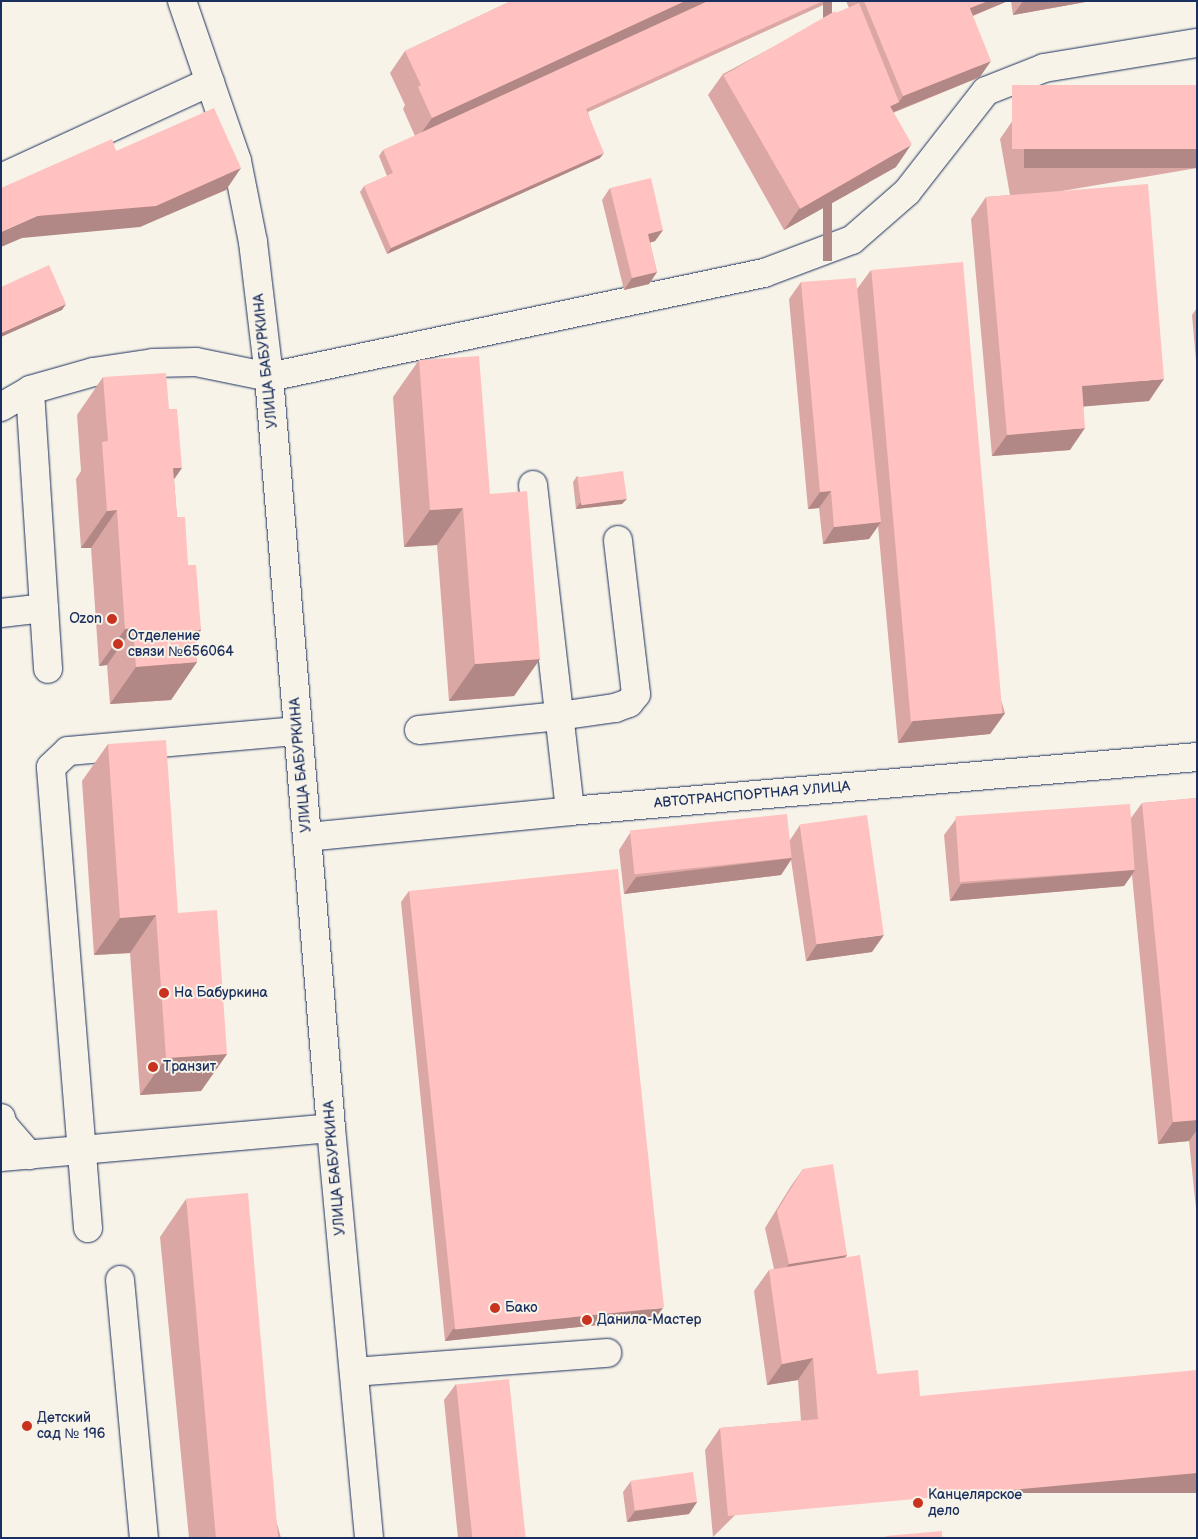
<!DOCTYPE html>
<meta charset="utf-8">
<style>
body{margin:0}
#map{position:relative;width:1198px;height:1539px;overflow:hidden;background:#f7f3e8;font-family:"Balsamiq Sans",sans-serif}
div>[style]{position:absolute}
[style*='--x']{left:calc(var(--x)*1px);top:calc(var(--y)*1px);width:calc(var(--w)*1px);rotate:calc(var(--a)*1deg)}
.roads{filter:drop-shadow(0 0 1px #1b2f5e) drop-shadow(0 0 1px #1b2f5e)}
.minor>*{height:28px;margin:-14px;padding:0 14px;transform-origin:14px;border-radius:14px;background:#f7f3e8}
.wall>*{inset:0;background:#dba7a5}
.shaded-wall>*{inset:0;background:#b28886;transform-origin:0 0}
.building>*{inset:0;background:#ffc2c0;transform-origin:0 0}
.dots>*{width:14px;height:14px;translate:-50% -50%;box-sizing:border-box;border:2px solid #f7f3e8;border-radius:50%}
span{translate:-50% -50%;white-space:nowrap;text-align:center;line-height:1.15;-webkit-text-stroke:4px #f7f3e8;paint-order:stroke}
.street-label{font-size:14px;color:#1b2f5e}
.poi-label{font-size:14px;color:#1b2f5e}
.right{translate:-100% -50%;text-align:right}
.left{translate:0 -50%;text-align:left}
.frame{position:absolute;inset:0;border:2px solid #1b2f5e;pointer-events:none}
</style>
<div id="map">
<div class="roads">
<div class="minor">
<i style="--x:182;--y:1;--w:169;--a:71"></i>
<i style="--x:237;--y:161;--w:83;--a:78.8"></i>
<i style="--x:253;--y:242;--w:136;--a:83.2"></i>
<i style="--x:269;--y:377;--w:754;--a:85.28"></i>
<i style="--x:331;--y:1128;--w:412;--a:84.7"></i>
<i style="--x:1;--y:178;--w:230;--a:-24.7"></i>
<i style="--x:1;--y:407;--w:34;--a:-30"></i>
<i style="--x:533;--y:485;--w:328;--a:83.5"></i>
<i style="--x:44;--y:608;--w:61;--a:86.2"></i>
<i style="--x:1;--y:613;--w:43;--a:-6.6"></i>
<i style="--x:44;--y:608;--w:218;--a:-93.7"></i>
<i style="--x:30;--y:390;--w:66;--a:-15.9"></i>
<i style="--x:93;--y:372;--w:61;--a:-8.5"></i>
<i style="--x:153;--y:363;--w:43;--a:-1.3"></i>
<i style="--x:196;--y:362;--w:75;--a:11.6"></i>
<i style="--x:269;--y:377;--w:506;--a:-11.87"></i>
<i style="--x:764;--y:273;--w:94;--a:-20.6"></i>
<i style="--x:852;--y:240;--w:73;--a:-41.1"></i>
<i style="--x:907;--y:192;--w:128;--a:-52"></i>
<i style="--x:986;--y:91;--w:62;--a:-21.6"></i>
<i style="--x:1044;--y:68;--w:155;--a:-9.3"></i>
<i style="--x:419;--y:730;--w:141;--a:-5.7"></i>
<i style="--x:559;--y:716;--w:57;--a:-8.1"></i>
<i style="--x:615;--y:708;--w:15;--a:-20"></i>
<i style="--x:629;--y:703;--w:11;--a:-52"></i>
<i style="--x:636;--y:694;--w:155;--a:-96.7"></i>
<i style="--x:307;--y:837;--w:264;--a:-5.6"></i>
<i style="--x:570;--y:811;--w:629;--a:-4.92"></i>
<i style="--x:1;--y:1118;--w:7;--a:74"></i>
<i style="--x:3;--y:1125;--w:40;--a:49"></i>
<i style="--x:1;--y:1157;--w:331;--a:-5"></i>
<i style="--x:88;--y:1228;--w:462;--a:-94.6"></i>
<i style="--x:51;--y:767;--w:23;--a:-43"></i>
<i style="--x:68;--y:751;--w:231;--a:-5"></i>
<i style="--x:120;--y:1280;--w:259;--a:84.7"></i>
<i style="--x:354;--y:1372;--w:254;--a:-4.3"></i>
</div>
</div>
<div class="wall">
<i style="clip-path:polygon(511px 1px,832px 1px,588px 112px,600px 158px,387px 254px,360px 192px,364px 186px,387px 176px,379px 156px,383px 150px,415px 136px,403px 109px,405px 105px,390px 73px,405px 51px)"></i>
<i style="clip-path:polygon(846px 1px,1008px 1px,973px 16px,980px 77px,893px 113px,896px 167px,784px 230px,708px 95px,723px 74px,836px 13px,849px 8px)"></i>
<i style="clip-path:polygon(1011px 1px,1091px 1px,1013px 15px)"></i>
<i style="clip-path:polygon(1197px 85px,1197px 168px,1062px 191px,1149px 401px,1084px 406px,1070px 450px,992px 456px,971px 219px,986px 197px,1010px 195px,1000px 139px,1015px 117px)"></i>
<i style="clip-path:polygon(610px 188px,663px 230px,655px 241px,650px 243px,657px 272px,649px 284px,624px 290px,602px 200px)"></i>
<i style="clip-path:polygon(871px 270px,1005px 713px,990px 734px,898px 743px,878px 526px,869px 539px,823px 544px,819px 508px,808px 509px,789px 299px,801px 282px,857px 289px)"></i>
<i style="clip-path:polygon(1197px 308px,1197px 371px,1192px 315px)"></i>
<i style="clip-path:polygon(419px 360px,490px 494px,540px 659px,514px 696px,449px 701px,437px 545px,404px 547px,393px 397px)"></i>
<i style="clip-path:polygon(103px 377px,174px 479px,177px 517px,188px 565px,201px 630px,195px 638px,197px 662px,171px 700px,110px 704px,107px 665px,99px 666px,91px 548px,81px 548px,76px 479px,81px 471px,77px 415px)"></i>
<i style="clip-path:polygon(577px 476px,622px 504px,576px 509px,573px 482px)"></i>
<i style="clip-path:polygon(108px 744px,178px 913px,227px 1054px,201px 1091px,140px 1095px,130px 953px,94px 955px,82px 781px)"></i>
<i style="clip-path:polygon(1197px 798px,1197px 1218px,1189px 1141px,1158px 1144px,1132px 875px,1124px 886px,950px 901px,944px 835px,956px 819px,1131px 818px,1142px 803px)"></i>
<i style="clip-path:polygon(800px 825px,872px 952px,806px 961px,791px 860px,781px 875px,624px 894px,619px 850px,630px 833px,790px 840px)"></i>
<i style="clip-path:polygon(409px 891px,655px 1319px,445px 1341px,401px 902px)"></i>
<i style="clip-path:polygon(803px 1169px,847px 1255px,845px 1258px,877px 1374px,713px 1537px,705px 1450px,720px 1428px,801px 1421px,798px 1380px,767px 1385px,754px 1291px,769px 1270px,774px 1269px,765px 1228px,791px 1186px)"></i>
<i style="clip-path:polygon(186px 1199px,281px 1538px,189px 1538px,160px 1237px)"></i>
<i style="clip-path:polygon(456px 1384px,525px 1538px,458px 1538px,444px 1400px)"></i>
<i style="clip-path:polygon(631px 1481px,697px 1502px,689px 1514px,627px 1522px,623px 1492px)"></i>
</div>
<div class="shaded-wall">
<i style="clip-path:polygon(685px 1px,717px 1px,417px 139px,432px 118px)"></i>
<i style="left:823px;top:1px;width:9px;height:260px"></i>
<i style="clip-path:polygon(988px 1px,1008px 1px,957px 22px,965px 10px)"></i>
<i style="clip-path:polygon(1023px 1px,1091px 1px,1013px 15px)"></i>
<i style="clip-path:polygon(991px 61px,980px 77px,891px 113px,880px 111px,899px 102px,903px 96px)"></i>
<i style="clip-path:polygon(911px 145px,896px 167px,784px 230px,799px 209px)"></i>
<i style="left:1197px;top:149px;width:19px;height:173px;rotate:90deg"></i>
<i style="clip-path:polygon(604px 153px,600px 158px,387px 254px,391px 248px)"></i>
<i style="clip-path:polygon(241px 168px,226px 190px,140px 227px,22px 238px,1px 247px,1px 232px,37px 216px)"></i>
<i style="clip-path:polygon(663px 230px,655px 241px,640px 245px,648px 234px)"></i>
<i style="clip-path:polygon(657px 272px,649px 284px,624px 290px,632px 278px)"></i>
<i style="clip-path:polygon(66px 304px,62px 310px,1px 337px,1px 333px)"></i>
<i style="clip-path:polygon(1164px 379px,1149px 401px,1067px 408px,1082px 386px)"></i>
<i style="clip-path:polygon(1085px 428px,1070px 450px,992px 456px,1007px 435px)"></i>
<i style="clip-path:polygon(173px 468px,182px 468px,156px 505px)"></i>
<i style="clip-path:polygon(831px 491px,819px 508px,808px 509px,820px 492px)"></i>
<i style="clip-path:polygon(627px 499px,622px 504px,576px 509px,580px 503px)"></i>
<i style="clip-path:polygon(463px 508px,437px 545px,404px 547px,430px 510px)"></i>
<i style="clip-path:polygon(117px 510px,91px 548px,81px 548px,107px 511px)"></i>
<i style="clip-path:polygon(881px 522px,869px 539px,823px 544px,834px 527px)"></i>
<i style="clip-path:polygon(133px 628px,107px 665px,99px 666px,125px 629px)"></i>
<i style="clip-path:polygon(195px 630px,201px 630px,177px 664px,197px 662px,171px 700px,110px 704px,136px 667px)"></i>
<i style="clip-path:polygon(540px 659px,514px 696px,449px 701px,475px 664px)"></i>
<i style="clip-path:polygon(1005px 713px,990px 734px,898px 743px,913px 721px)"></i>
<i style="clip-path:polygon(792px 858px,781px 875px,624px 894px,636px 877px)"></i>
<i style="clip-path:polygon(1135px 870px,1124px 886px,950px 901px,961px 884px)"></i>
<i style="clip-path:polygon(156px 915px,130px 953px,94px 955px,120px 918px)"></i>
<i style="clip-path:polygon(884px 935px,872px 952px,806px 961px,817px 944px)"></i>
<i style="clip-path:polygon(227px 1054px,201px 1091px,140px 1095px,166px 1058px)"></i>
<i style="clip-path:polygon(1197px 1120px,1197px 1130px,1189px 1141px,1158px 1144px,1173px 1122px)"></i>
<i style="clip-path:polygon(847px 1255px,835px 1272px,777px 1281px,789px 1264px)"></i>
<i style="clip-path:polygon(663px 1308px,655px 1319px,445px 1341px,453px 1329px)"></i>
<i style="clip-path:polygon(813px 1358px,798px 1380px,767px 1385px,782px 1364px)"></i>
<i style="left:1197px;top:1473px;width:20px;height:471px;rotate:90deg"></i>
<i style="clip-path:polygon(697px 1502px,689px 1514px,627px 1522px,635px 1511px)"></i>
</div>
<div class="building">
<i style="clip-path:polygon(511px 1px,685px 1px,432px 118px,418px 87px,421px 85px,405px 51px)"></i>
<i style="clip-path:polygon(708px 1px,823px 1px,586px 109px,604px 153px,391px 248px,364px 186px,393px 173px,383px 150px)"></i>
<i style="clip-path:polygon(864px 1px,967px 1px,991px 61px,903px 96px)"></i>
<i style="clip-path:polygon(967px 1px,988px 1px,970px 8px)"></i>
<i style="clip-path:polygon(859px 3px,899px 102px,889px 107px,836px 13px)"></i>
<i style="left:835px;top:11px;width:154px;height:129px;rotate:60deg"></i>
<i style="left:1197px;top:85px;width:64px;height:185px;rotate:90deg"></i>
<i style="clip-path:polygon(214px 108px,241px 168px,156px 206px,37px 216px,1px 232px,1px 188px,112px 139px,116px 151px)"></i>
<i style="clip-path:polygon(651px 178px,663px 230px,648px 234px,657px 272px,632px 278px,610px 188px)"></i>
<i style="clip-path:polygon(1148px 184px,1164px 379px,1082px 386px,1085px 428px,1007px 435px,986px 197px)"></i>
<i style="left:963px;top:262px;width:453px;height:92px;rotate:85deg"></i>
<i style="clip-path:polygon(49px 265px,66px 304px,1px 333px,1px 287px)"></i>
<i style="clip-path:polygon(856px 278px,881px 522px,834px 527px,831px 491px,820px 492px,801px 282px)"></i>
<i style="clip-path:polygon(479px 356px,490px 494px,527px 491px,540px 659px,475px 664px,463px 508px,430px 510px,419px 360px)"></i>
<i style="clip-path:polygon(166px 373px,169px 409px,177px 409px,182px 468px,173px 468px,177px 517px,185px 517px,188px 565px,196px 565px,201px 630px,195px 630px,197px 662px,136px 667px,133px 628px,125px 629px,117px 510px,107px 511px,102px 442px,108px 441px,103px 377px)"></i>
<i style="left:623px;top:471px;width:28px;height:46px;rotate:82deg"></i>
<i style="clip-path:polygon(166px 740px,178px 913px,217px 910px,227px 1054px,166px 1058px,156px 915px,120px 918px,108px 744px)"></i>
<i style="clip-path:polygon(1197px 798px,1197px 1120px,1173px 1122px,1142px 803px)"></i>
<i style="left:1130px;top:804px;width:66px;height:175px;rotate:86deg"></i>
<i style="left:787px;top:814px;width:44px;height:158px;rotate:84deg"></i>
<i style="left:867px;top:815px;width:121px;height:68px;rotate:82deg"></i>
<i style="left:618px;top:869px;width:441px;height:210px;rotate:84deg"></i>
<i style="clip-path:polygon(833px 1164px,847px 1255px,789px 1264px,777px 1211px,803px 1169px)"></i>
<i style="left:248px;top:1193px;width:347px;height:62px;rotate:85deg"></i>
<i style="clip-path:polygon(860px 1255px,877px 1374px,918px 1370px,920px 1396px,1197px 1370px,1197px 1473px,728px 1516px,720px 1428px,818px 1419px,813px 1358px,782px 1364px,769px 1270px)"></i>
<i style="left:509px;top:1379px;width:160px;height:53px;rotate:84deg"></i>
<i style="left:693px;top:1472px;width:30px;height:63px;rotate:82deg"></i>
<i style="clip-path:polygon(942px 1531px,942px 1538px,886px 1538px,886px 1536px)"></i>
</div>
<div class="dots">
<i style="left:112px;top:619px;background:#c8321e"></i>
<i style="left:118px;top:644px;background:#c8321e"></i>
<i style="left:164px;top:993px;background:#c8321e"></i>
<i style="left:153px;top:1067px;background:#c8321e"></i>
<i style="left:495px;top:1308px;background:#c8321e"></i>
<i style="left:587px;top:1320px;background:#c8321e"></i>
<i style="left:27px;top:1426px;background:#c8321e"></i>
<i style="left:918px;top:1503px;background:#c8321e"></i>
</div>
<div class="street-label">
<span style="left:266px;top:361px;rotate:-96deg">УЛИЦА БАБУРКИНА</span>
<span style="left:301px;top:765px;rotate:-95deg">УЛИЦА БАБУРКИНА</span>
<span style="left:752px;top:795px;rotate:-5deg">АВТОТРАНСПОРТНАЯ УЛИЦА</span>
<span style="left:335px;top:1168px;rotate:-95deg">УЛИЦА БАБУРКИНА</span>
</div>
<div class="poi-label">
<span class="right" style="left:102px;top:619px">Ozon</span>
<span class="left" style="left:128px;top:644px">Отделение<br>связи №656064</span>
<span class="left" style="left:174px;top:993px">На Бабуркина</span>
<span class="left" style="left:163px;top:1067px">Транзит</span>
<span class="left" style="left:505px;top:1308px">Бако</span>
<span class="left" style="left:597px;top:1320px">Данила-Мастер</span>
<span class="left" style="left:37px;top:1426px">Детский<br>сад № 196</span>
<span class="left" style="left:928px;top:1503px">Канцелярское<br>дело</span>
</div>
<div class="frame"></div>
</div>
